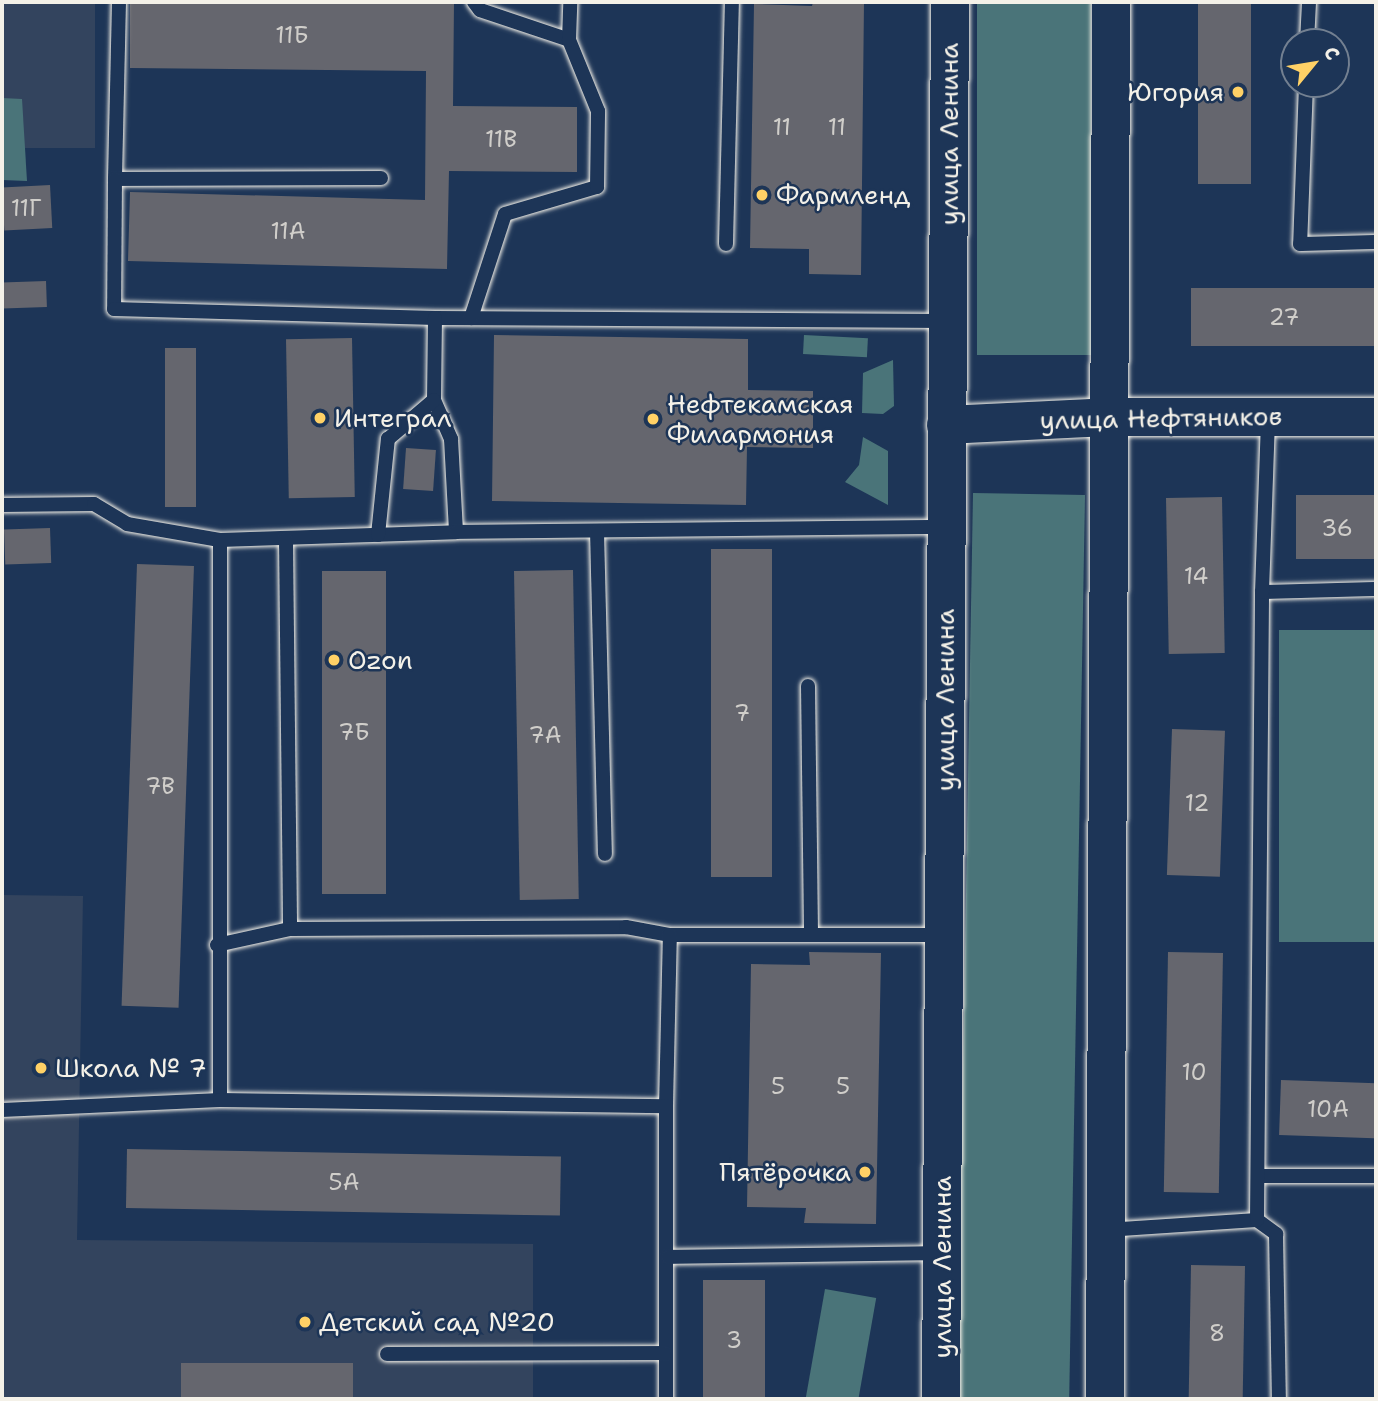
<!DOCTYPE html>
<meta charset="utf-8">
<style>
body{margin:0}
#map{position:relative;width:1378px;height:1401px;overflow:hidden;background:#1d3557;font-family:"Shantell Sans",sans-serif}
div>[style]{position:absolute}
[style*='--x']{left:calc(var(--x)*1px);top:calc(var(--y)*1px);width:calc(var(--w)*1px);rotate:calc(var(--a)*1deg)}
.built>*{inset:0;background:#33445e;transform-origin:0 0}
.green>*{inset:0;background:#4a7479;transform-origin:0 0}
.building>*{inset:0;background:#65666e;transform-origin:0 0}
.roads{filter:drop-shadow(0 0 2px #f4f1e8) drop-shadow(0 0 2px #f4f1e8)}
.lane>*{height:14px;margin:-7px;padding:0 7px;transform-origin:7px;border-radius:7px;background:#1d3557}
.secondary>*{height:38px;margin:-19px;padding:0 19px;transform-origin:19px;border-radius:19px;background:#1d3557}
.dots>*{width:19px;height:19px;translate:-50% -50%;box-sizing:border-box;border:4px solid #1d3557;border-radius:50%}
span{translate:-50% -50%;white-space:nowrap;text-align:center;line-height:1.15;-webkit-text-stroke:5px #1d3557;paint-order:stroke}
.number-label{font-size:23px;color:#d0ceca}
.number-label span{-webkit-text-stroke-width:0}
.poi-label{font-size:26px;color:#f4f1e8}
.right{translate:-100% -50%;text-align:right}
.left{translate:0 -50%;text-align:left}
.street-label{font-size:26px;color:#f4f1e8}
.frame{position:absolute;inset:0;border:4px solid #f4f1e8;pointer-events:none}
.north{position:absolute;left:1280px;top:28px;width:70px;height:70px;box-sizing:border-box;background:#1d3557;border:2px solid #738091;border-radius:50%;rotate:60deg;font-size:19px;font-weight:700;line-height:28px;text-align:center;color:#f4f1e8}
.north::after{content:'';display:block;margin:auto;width:24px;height:32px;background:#ffd166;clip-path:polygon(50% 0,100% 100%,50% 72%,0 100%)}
</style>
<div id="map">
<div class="built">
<i style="left:2px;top:2px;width:93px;height:146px"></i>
<i style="clip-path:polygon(2px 895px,83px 896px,77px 1240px,533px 1244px,533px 1399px,2px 1399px)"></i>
</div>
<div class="green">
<i style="left:977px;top:2px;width:114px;height:353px"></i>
<i style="clip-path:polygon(2px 98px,22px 99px,27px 181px,2px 180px)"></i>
<i style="left:804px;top:335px;width:64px;height:19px;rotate:3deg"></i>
<i style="clip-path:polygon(893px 360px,894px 406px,883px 414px,862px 413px,863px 373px)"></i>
<i style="clip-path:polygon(863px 437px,888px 451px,888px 505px,845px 482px,859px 465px)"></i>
<i style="left:973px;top:493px;width:112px;height:906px;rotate:1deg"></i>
<i style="left:1376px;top:630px;width:312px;height:97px;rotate:90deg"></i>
<i style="left:825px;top:1289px;width:52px;height:110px;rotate:10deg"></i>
</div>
<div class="building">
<i style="clip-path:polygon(130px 2px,454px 2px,453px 106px,577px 107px,577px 172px,449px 171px,447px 269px,128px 261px,130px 192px,425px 200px,426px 71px,130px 68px)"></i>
<i style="clip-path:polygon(813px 2px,864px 2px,861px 275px,809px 274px,809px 249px,750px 248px,754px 4px,812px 6px)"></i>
<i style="left:1198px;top:2px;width:53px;height:182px"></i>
<i style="left:50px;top:185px;width:43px;height:48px;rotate:87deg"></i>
<i style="left:46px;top:281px;width:26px;height:44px;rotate:88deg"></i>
<i style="left:1191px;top:288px;width:185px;height:58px"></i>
<i style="clip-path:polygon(494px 335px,748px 339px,748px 390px,813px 391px,813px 448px,747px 447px,746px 505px,492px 501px)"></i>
<i style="left:352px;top:338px;width:159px;height:66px;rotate:89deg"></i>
<i style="left:165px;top:348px;width:31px;height:159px"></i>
<i style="left:406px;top:448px;width:30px;height:41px;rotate:4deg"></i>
<i style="left:1376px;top:495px;width:64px;height:80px;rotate:90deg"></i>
<i style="left:1222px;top:497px;width:156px;height:56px;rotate:89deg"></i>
<i style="left:50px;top:528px;width:35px;height:46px;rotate:88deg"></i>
<i style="left:711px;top:549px;width:61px;height:328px"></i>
<i style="left:137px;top:564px;width:57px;height:442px;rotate:2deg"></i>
<i style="left:573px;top:570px;width:329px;height:59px;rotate:89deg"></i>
<i style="left:322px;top:571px;width:64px;height:323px"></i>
<i style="left:1172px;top:729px;width:53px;height:146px;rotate:2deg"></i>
<i style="clip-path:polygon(809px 952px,881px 953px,876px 1224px,804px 1223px,806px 1208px,747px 1207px,751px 964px,810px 965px)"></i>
<i style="left:1168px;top:952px;width:55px;height:240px;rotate:1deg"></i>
<i style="left:1281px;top:1080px;width:95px;height:55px;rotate:2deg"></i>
<i style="left:127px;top:1149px;width:434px;height:59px;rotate:1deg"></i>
<i style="left:1191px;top:1265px;width:54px;height:134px;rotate:1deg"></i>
<i style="left:703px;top:1280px;width:62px;height:119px"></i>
<i style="left:181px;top:1363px;width:172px;height:36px"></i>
</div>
<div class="roads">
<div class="lane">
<i style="--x:119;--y:2;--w:177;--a:91.3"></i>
<i style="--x:115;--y:179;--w:266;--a:-0.2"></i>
<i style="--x:474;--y:2;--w:10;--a:53"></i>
<i style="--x:480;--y:10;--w:94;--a:18.6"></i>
<i style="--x:1307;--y:42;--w:40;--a:-87.1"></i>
<i style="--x:1306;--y:84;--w:160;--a:92.1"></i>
<i style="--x:1300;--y:244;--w:76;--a:-1.5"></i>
<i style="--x:115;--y:179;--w:130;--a:90.4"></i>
<i style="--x:114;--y:309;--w:321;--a:1.6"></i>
<i style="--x:435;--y:318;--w:510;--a:0.34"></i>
<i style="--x:726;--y:244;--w:242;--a:-88.6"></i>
<i style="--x:435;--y:318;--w:82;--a:90.7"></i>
<i style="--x:434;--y:400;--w:43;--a:66.4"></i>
<i style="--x:451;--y:439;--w:93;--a:86.9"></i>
<i style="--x:471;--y:318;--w:109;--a:-71.9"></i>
<i style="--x:505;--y:214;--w:96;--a:-16.4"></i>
<i style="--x:597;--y:187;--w:76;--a:-89.2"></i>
<i style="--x:598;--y:111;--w:77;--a:-112.2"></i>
<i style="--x:569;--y:40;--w:38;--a:-88"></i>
<i style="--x:2;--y:505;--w:92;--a:-0.6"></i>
<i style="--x:94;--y:504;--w:39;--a:31"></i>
<i style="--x:127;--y:524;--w:94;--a:9.8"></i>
<i style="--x:220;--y:540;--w:236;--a:-1.9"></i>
<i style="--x:456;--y:532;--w:489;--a:-0.6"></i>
<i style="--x:597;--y:531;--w:323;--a:88.6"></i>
<i style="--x:378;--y:535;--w:97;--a:-84.1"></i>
<i style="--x:388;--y:439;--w:60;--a:-40.3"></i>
<i style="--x:286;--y:539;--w:390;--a:89.4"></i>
<i style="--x:1262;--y:592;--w:114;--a:-1.5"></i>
<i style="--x:808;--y:686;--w:249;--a:89.3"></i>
<i style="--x:217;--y:945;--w:75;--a:-12.4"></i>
<i style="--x:290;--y:929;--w:336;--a:-0.3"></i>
<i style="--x:626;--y:927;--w:45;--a:10.3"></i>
<i style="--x:670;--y:935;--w:271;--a:0"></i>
<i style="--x:220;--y:1100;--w:560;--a:-90"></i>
<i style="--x:666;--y:1106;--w:171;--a:-88.7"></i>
<i style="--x:2;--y:1110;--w:218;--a:-2.6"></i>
<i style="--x:220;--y:1100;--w:446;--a:0.8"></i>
<i style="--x:666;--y:1106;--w:293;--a:90"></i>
<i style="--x:1260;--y:1176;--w:116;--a:0"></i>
<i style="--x:1257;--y:1220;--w:24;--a:36"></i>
<i style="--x:1276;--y:1234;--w:165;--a:89"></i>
<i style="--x:1106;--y:1230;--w:151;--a:-3.8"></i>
<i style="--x:1257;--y:1220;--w:628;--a:-89.54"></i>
<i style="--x:1262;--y:592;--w:172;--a:-88"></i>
<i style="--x:668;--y:1257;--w:271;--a:-0.8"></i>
<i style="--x:387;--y:1354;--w:278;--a:-0.2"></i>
</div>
<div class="secondary">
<i style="--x:946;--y:425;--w:161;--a:-2.8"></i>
<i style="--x:1107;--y:417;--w:269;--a:0"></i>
<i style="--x:941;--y:1399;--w:1397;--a:-89.63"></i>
<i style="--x:1105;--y:1399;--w:1397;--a:-89.75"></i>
</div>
</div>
<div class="dots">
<i style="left:1238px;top:92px;background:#ffd166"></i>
<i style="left:762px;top:195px;background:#ffd166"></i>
<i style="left:320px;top:418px;background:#ffd166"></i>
<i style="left:653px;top:419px;background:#ffd166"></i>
<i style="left:334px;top:660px;background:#ffd166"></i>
<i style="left:41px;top:1068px;background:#ffd166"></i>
<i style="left:865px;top:1172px;background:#ffd166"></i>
<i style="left:305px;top:1322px;background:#ffd166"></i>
</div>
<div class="number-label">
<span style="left:292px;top:35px">11Б</span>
<span style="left:782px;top:127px">11</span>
<span style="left:837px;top:127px">11</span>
<span style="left:501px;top:139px">11В</span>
<span style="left:26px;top:208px">11Г</span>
<span style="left:288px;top:231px">11А</span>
<span style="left:1284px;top:317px">27</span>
<span style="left:1337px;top:528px">36</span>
<span style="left:1196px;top:576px">14</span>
<span style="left:742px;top:713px">7</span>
<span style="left:354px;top:732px">7Б</span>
<span style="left:545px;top:735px">7А</span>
<span style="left:160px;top:786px">7В</span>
<span style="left:1197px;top:803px">12</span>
<span style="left:1194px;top:1072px">10</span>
<span style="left:778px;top:1086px">5</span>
<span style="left:843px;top:1086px">5</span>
<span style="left:1328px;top:1109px">10А</span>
<span style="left:344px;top:1182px">5А</span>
<span style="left:1217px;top:1333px">8</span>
<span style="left:734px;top:1340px">3</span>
</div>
<div class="poi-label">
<span class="right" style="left:1224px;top:92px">Югория</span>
<span class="left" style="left:776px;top:195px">Фармленд</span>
<span class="left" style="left:667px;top:419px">Нефтекамская<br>Филармония</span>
<span class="left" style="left:334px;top:418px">Интеграл</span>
<span class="left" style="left:348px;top:660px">Ozon</span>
<span class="left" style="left:55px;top:1068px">Школа № 7</span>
<span class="right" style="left:851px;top:1172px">Пятёрочка</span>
<span class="left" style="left:319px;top:1322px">Детский сад №20</span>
</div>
<div class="street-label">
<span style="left:949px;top:134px;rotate:-90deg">улица Ленина</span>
<span style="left:1161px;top:418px;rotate:-1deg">улица Нефтяников</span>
<span style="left:945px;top:700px;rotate:-90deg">улица Ленина</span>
<span style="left:942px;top:1267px;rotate:-90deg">улица Ленина</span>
</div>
<div class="frame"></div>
<div class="north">С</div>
</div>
